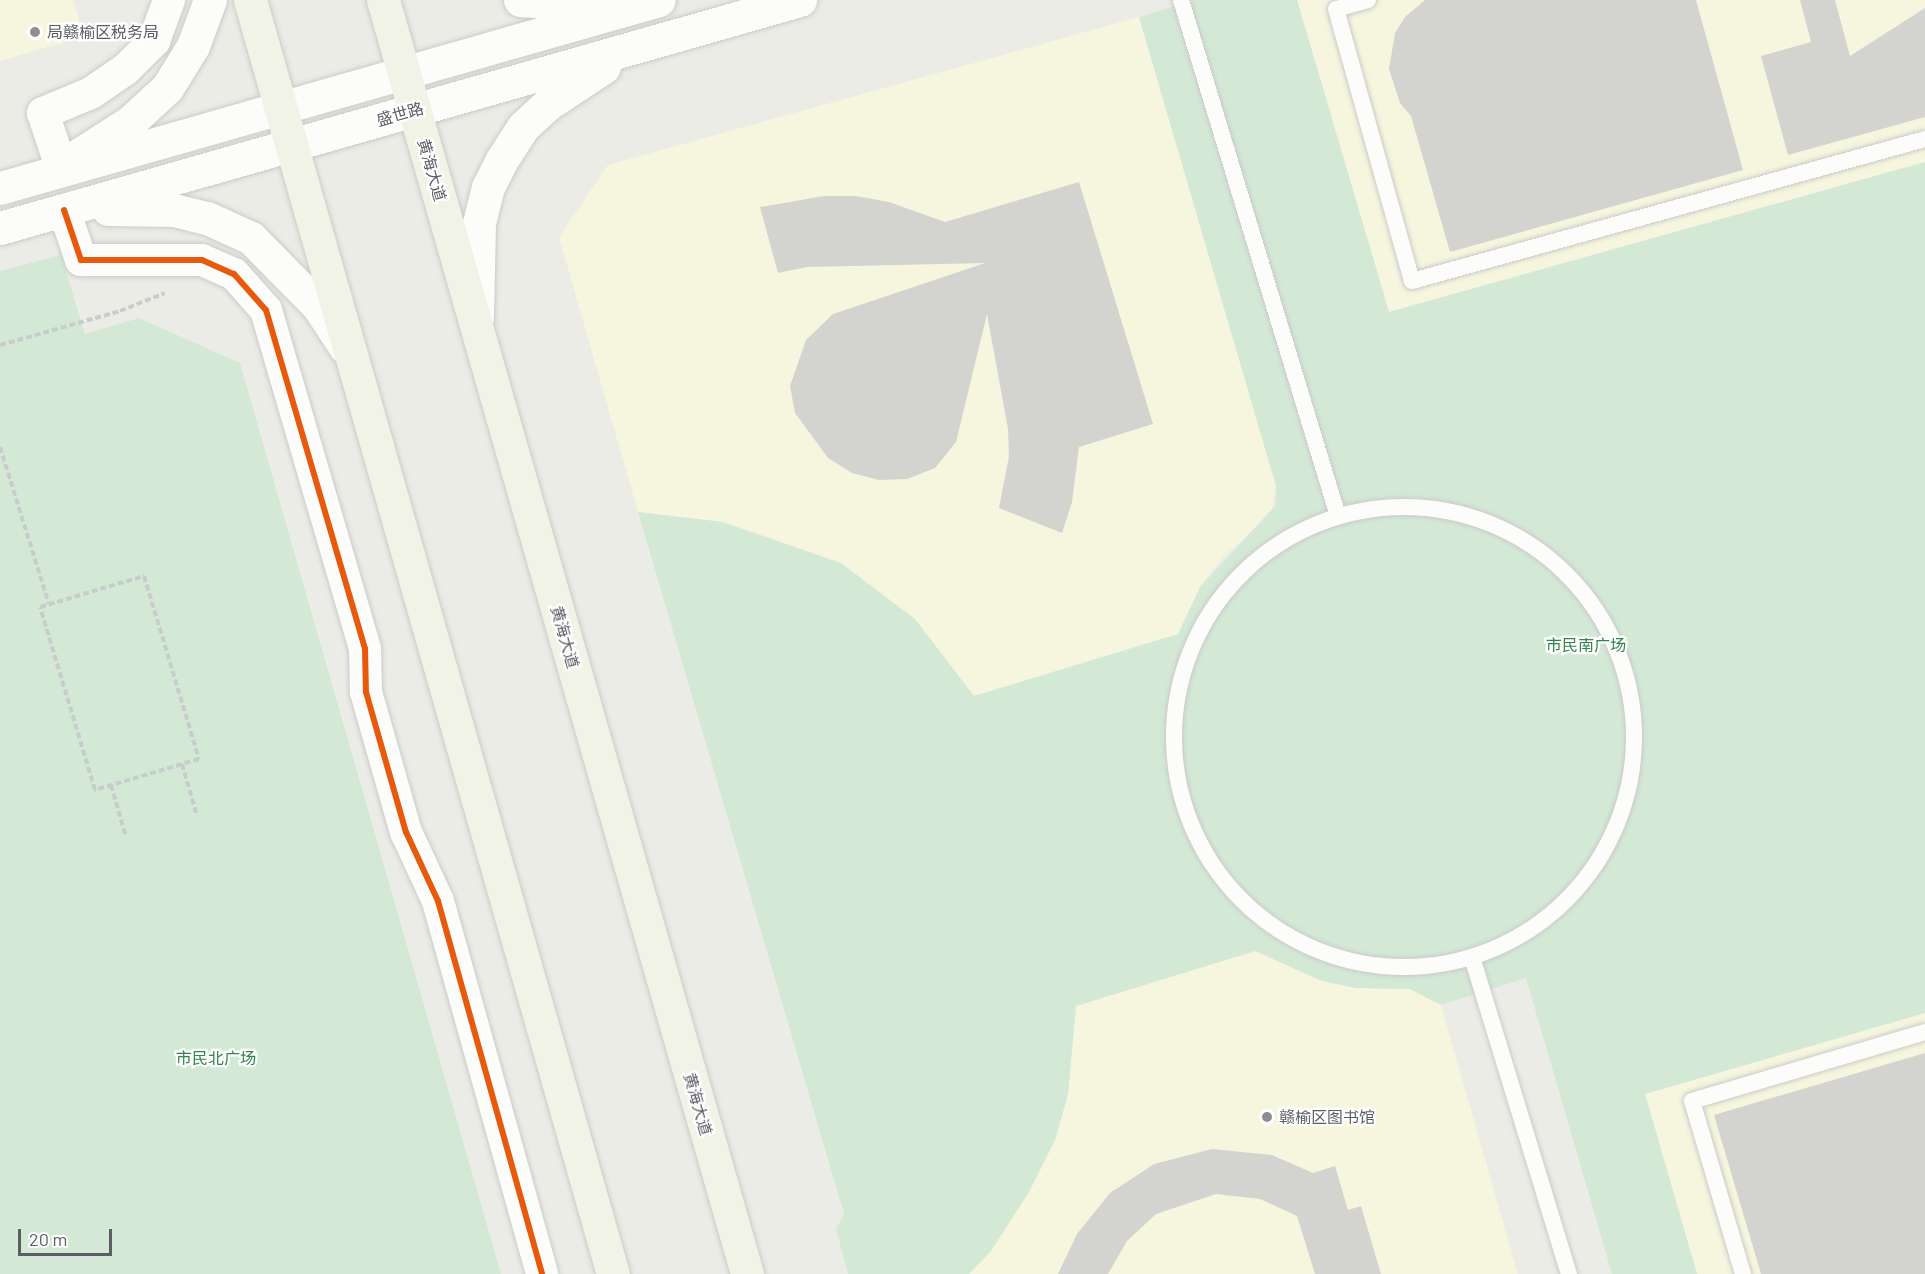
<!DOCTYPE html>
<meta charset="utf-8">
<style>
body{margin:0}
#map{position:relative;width:1925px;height:1274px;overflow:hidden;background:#ecece6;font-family:Barlow,"Noto Sans SC",sans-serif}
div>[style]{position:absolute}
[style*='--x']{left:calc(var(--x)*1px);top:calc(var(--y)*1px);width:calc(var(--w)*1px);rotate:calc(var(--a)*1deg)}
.commercial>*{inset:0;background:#f6f6de}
.green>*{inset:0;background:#d3e9d6}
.building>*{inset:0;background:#d3d3d0}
.path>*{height:4px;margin-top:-2px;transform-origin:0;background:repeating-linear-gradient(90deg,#c8cdcc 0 6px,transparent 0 9px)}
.roads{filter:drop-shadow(0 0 2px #cacac9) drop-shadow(0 0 2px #cacac9)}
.service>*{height:16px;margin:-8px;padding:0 8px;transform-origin:8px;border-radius:8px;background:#fcfcfb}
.service>.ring{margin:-8px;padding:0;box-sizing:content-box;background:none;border:16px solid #fcfcfb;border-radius:50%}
.minor>*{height:32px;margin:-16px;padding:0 16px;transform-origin:16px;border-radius:16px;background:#fcfcfb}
.secondary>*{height:33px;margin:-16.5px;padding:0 16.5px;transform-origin:16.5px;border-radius:16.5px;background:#fcfcfb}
.primary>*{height:33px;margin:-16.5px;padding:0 16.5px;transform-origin:16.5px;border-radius:16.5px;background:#f2f3e7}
.cycleway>*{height:6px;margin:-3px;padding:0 3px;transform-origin:3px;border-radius:3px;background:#e8590c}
.dots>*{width:16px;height:16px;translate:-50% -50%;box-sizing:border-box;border:3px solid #fff;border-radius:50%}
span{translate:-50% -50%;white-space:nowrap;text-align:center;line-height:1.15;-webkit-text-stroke:4.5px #fff;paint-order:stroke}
.poi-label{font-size:16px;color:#5b5d64}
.left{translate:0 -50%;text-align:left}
.street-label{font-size:16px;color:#5b5d64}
.park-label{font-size:16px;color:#32854b}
.scale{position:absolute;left:18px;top:1229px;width:94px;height:27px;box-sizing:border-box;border:3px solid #5b5d64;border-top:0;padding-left:8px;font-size:18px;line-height:21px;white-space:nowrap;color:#5b5d64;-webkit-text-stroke:4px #fff;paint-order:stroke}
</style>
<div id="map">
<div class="commercial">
<i style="clip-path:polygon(0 0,73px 0,79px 20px,62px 43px,0 61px)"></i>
<i style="clip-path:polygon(1297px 0,1925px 0,1925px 162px,1389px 312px)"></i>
<i style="clip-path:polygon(1139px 17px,1276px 486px,1271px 515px,1222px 558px,1200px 587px,1178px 634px,974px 696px,915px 619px,723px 522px,638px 512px,559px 237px,608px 165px)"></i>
<i style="clip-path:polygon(1255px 951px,1322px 981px,1356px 988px,1410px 989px,1441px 1005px,1518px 1274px,969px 1274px,991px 1251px,1030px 1190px,1055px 1140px,1068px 1094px,1076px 1006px)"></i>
<i style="clip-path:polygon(1925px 1013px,1925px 1274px,1697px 1274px,1645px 1094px)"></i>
</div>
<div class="green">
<i style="clip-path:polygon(1195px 0,1297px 0,1389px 312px,1925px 162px,1925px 1013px,1645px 1094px,1697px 1274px,1612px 1274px,1526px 978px,1441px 1005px,1410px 989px,1356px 988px,1322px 981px,1255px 951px,1076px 1006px,1068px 1094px,1055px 1140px,1030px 1190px,991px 1251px,969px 1274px,848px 1274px,836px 1229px,844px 1214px,638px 512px,723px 522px,841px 563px,915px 619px,974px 696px,1178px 634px,1200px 587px,1276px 505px,1276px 486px,1139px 17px)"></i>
<i style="clip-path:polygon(61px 255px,85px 334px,139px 318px,240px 363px,501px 1274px,0 1274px,0 271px)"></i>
</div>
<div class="building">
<i style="clip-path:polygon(1425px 0,1696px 0,1743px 170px,1450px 252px,1411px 116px,1400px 103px,1389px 69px,1395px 33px,1405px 17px)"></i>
<i style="clip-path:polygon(1800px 0,1835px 0,1850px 56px,1925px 8px,1925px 117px,1788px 155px,1761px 56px,1811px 42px)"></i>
<i style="clip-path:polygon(1079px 182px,1153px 424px,1079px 447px,1072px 502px,1062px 533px,999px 508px,1009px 456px,1008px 429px,987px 314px,956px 442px,935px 468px,907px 479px,879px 480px,852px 473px,828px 458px,795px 413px,790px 386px,806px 340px,833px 314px,985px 263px,807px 267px,778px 273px,760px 207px,824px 196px,856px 196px,889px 202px,945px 222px)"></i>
<i style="clip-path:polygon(1925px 1053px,1925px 1274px,1761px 1274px,1714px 1115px)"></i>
<i style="clip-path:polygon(1212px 1149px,1272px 1155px,1313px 1173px,1335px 1166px,1348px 1210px,1361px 1206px,1381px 1274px,1315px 1274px,1297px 1216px,1260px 1199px,1216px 1194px,1156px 1214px,1127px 1241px,1108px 1274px,1058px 1274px,1077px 1234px,1110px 1193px,1154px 1164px)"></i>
</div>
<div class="path">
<i style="--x:0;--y:345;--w:125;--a:-15.8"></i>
<i style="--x:120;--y:311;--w:48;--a:-21.8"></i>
<i style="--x:0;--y:447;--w:164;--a:72.7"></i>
<i style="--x:144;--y:576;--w:191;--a:73.3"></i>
<i style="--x:199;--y:759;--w:109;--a:163.4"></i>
<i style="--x:95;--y:790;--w:191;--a:-106.7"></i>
<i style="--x:40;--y:607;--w:109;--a:-16.6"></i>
<i style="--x:182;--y:764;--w:54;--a:73.9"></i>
<i style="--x:111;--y:785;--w:54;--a:73.9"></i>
</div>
<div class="roads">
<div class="service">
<i style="--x:1181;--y:0;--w:539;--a:73.08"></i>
<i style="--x:1368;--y:0;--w:33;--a:164"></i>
<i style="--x:1336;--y:9;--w:282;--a:74.4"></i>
<i style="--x:1412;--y:281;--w:532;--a:-15.47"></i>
<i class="ring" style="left:1174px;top:507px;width:444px;height:444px"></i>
<i style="--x:1472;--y:957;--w:332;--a:73"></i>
<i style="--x:1743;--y:1274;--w:180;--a:-106.4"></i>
<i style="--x:1692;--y:1101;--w:243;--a:-16.5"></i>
</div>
<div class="minor">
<i style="--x:61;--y:167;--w:57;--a:-108.4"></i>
<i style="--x:43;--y:113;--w:52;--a:-22.6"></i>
<i style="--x:91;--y:93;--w:42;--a:-34.4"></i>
<i style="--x:126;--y:69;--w:40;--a:-45"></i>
<i style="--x:154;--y:41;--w:44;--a:-69.9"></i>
<i style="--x:64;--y:210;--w:53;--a:71.2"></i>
<i style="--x:81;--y:260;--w:121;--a:0"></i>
<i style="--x:202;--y:260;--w:35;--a:24"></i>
<i style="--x:234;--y:274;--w:48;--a:48.4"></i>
<i style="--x:266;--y:310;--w:353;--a:73.7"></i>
<i style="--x:365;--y:649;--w:43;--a:88.7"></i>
<i style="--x:366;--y:692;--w:146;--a:74.1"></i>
<i style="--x:406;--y:832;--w:76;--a:65.1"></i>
<i style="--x:438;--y:901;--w:387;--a:74.4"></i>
</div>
<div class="secondary">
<i style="--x:520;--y:0;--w:91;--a:3.8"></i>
<i style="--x:80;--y:154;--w:59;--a:-32.6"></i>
<i style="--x:130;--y:122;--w:50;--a:-42.6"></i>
<i style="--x:167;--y:88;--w:49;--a:-58.2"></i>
<i style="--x:193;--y:46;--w:49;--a:-69.7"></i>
<i style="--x:0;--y:188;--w:685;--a:-15.92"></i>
<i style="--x:108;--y:209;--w:66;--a:0.9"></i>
<i style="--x:174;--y:210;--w:34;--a:14"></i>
<i style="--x:207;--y:218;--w:48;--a:24.4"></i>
<i style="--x:251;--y:238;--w:95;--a:45.4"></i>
<i style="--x:318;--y:306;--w:49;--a:56.6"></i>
<i style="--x:0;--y:228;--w:832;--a:-15.91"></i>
<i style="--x:477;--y:318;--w:95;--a:-88.8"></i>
<i style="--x:479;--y:223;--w:37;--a:-76"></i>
<i style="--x:488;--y:187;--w:29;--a:-63"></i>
<i style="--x:501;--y:161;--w:40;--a:-57.1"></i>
<i style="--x:523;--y:127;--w:34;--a:-43"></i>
<i style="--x:548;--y:104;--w:67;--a:-33.5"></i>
</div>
<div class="primary">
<i style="--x:250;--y:0;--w:1325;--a:74.1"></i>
<i style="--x:383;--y:0;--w:1325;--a:74.05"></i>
</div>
</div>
<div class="cycleway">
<i style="--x:64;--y:210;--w:53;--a:71.2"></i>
<i style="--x:81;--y:260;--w:121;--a:0"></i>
<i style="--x:202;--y:260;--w:35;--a:24"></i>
<i style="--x:234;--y:274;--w:48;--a:48.4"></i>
<i style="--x:266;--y:310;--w:353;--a:73.7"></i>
<i style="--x:365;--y:649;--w:43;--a:88.7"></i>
<i style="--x:366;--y:692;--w:146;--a:74.1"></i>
<i style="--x:406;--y:832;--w:76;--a:65.1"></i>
<i style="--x:438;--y:901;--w:387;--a:74.4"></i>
</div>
<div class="dots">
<i style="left:35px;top:32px;background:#8e8f92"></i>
<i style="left:1267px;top:1117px;background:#8e8f92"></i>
</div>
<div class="poi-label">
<span class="left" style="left:47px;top:32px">局赣榆区税务局</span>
<span class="left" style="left:1279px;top:1117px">赣榆区图书馆</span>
</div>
<div class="street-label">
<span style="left:400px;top:114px;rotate:-16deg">盛世路</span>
<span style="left:432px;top:170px;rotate:74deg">黄海大道</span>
<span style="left:565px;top:637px;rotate:74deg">黄海大道</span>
<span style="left:698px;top:1104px;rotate:74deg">黄海大道</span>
</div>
<div class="park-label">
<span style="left:1586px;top:645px">市民南广场</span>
<span style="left:216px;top:1058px">市民北广场</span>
</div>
<div class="scale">20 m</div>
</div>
